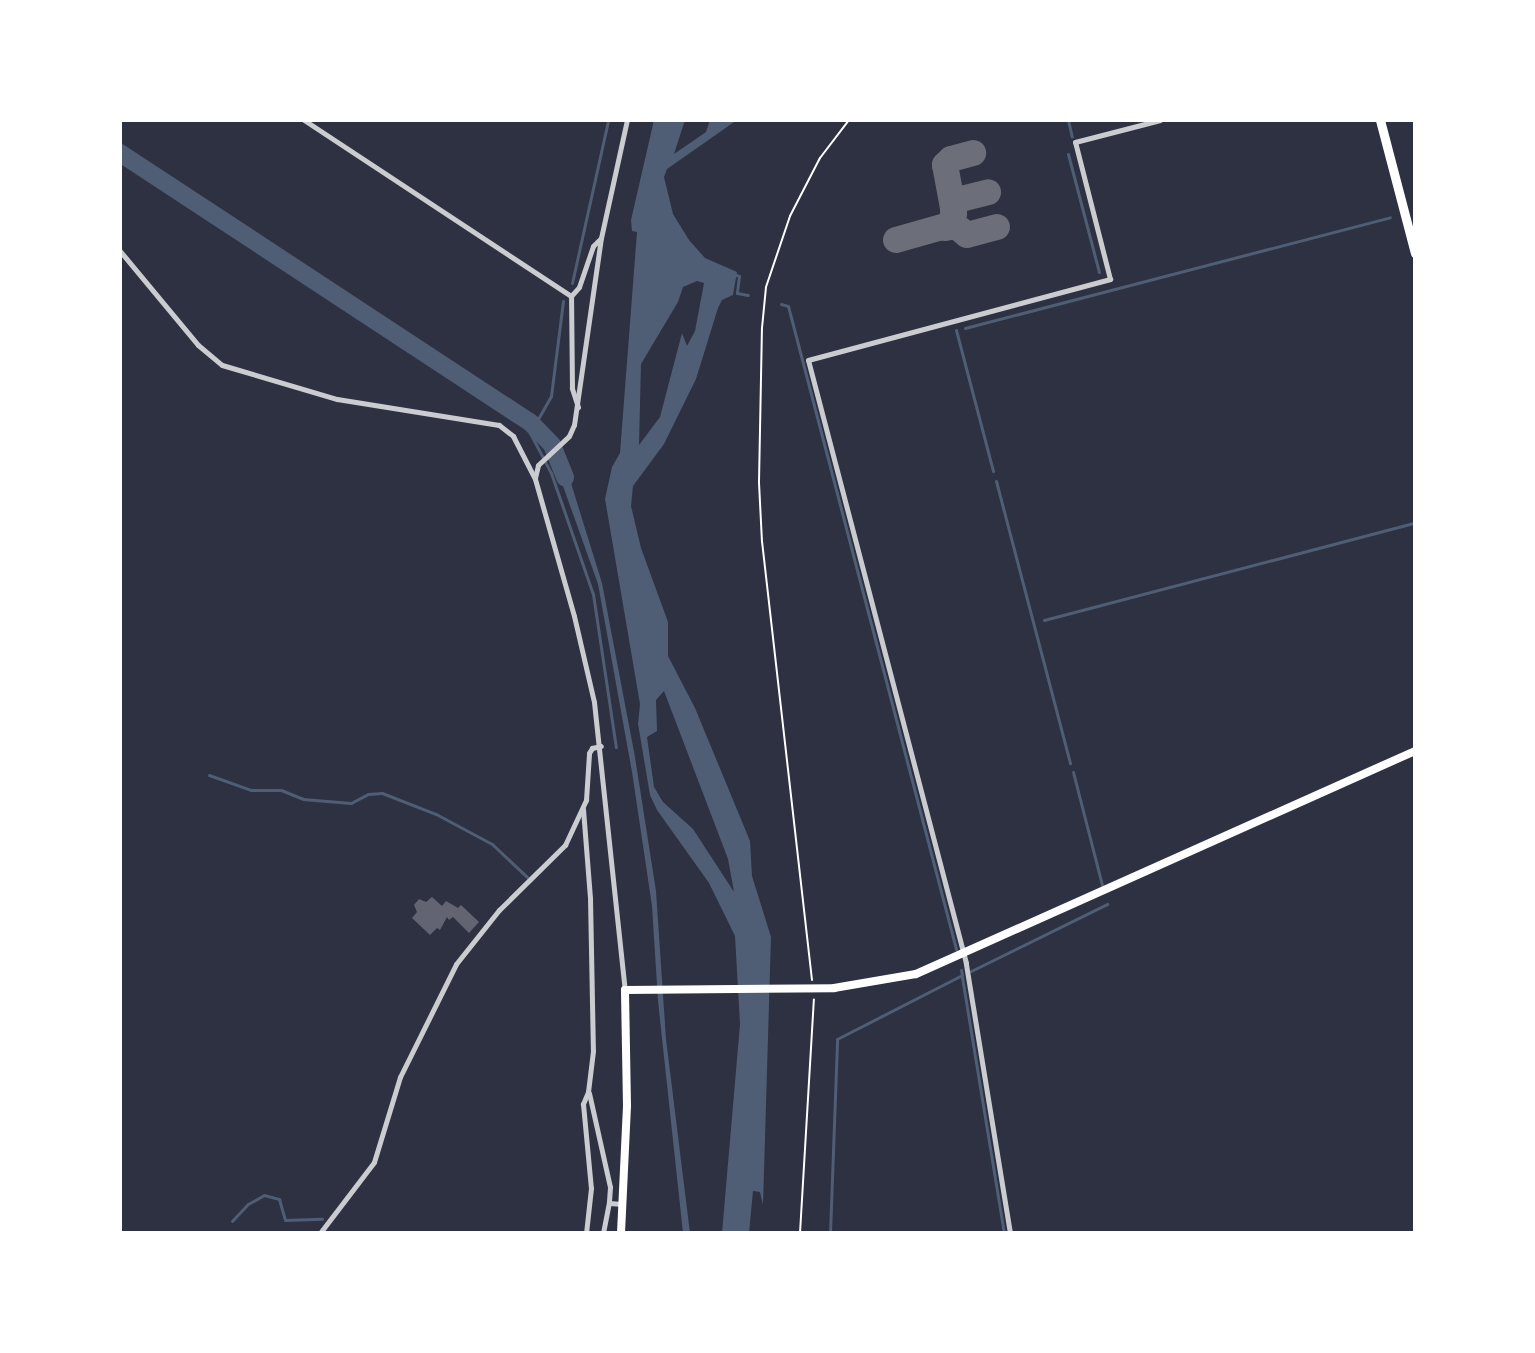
<!DOCTYPE html>
<style>
body{margin:0}
#map{position:relative;width:1535px;height:1353px;overflow:hidden;background:#2d3142;font-family:Helvetica,sans-serif}
div>[style]{position:absolute}
[style*='--x']{left:calc(var(--x)*1px);top:calc(var(--y)*1px);width:calc(var(--w)*1px);rotate:calc(var(--a)*1deg)}
.water>*{inset:0;background:#4f5d75}
.stream>*{height:3px;margin:-1.5px;padding:0 1.5px;transform-origin:1.5px;border-radius:1.5px;background:#4f5d75}
.river>*{height:18px;margin:-9px;padding:0 9px;transform-origin:9px;border-radius:9px;background:#4f5d75}
.taxiway>*{height:26px;margin:-13px;padding:0 13px;transform-origin:13px;border-radius:13px;background:#6c6f7a}
.building>*{inset:0;background:#626471}
.path>*{height:2px;margin:-1px;padding:0 1px;transform-origin:1px;border-radius:1px;background:#fff}
.minor>*{height:5px;margin:-2.5px;padding:0 2.5px;transform-origin:2.5px;border-radius:2.5px;background:#caccd0}
.secondary>*{height:8px;margin:-4px;padding:0 4px;transform-origin:4px;border-radius:4px;background:#fff}
.primary>*{height:9px;margin:-4.5px;padding:0 4.5px;transform-origin:4.5px;border-radius:4.5px;background:#fff}
span{translate:-50% -50%;white-space:nowrap;text-align:center;line-height:1.15;-webkit-text-stroke:6px #fff;paint-order:stroke}
.frame{position:absolute;inset:0;border:122px solid #fff;pointer-events:none}
</style>
<div id="map">
<div class="water">
<i style="clip-path:polygon(evenodd,654px 120px,685px 120px,674px 154px,706px 132px,710px 120px,737px 120px,667px 169px,664px 177px,673px 214px,689px 240px,705px 258px,737px 272px,733px 295px,722px 300px,718px 308px,696px 379px,664px 444px,633px 486px,631px 506px,641px 548px,668px 622px,668px 656px,695px 708px,750px 841px,752px 876px,771px 937px,763px 1205px,760px 1192px,753px 1191px,749px 1233px,722px 1233px,740px 1024px,735px 936px,709px 883px,657px 810px,650px 795px,638px 724px,640px 704px,605px 499px,612px 467px,620px 453px,637px 232px,632px 231px,631px 220px,654px 120px,697px 281px,704px 283px,695px 331px,687px 346px,682px 333px,660px 417px,639px 445px,641px 364px,678px 302px,683px 287px,697px 281px,654px 120px,664px 691px,728px 859px,734px 892px,693px 829px,663px 802px,654px 787px,647px 737px,657px 731px,656px 700px,664px 691px)"></i>
<i style="clip-path:polygon(561px 451px,602px 583px,635px 757px,656px 891px,666px 1039px,690px 1233px,683px 1233px,658px 1001px,652px 906px,632px 772px,598px 584px,553px 458px)"></i>
</div>
<div class="stream">
<i style="--x:1068;--y:120;--w:17;--a:77"></i>
<i style="--x:1068;--y:154;--w:122;--a:75.3"></i>
<i style="--x:736;--y:275;--w:3;--a:18"></i>
<i style="--x:739;--y:276;--w:17;--a:97"></i>
<i style="--x:737;--y:293;--w:11;--a:10"></i>
<i style="--x:572;--y:283;--w:167;--a:-77.5"></i>
<i style="--x:563;--y:301;--w:96;--a:97.2"></i>
<i style="--x:551;--y:396;--w:43;--a:119.6"></i>
<i style="--x:530;--y:433;--w:45;--a:62.3"></i>
<i style="--x:551;--y:473;--w:128;--a:70.9"></i>
<i style="--x:593;--y:594;--w:155;--a:81.5"></i>
<i style="--x:781;--y:304;--w:7;--a:16"></i>
<i style="--x:788;--y:306;--w:665;--a:75.36"></i>
<i style="--x:965;--y:328;--w:439;--a:-14.6"></i>
<i style="--x:956;--y:330;--w:146;--a:75.3"></i>
<i style="--x:996;--y:481;--w:292;--a:75.3"></i>
<i style="--x:1044;--y:620;--w:383;--a:-14.7"></i>
<i style="--x:1073;--y:772;--w:117;--a:75.6"></i>
<i style="--x:209;--y:775;--w:45;--a:19.7"></i>
<i style="--x:251;--y:790;--w:30;--a:0"></i>
<i style="--x:281;--y:790;--w:24;--a:22"></i>
<i style="--x:303;--y:799;--w:48;--a:4.8"></i>
<i style="--x:351;--y:803;--w:19;--a:-28"></i>
<i style="--x:368;--y:794;--w:14;--a:-4"></i>
<i style="--x:382;--y:793;--w:58;--a:21.3"></i>
<i style="--x:436;--y:814;--w:64;--a:28.2"></i>
<i style="--x:492;--y:844;--w:48;--a:43.3"></i>
<i style="--x:971;--y:971;--w:152;--a:-26.2"></i>
<i style="--x:962;--y:977;--w:259;--a:80.7"></i>
<i style="--x:232;--y:1221;--w:23;--a:-47"></i>
<i style="--x:248;--y:1204;--w:18;--a:-29"></i>
<i style="--x:264;--y:1195;--w:16;--a:15"></i>
<i style="--x:279;--y:1199;--w:22;--a:74"></i>
<i style="--x:285;--y:1220;--w:37;--a:-2"></i>
<i style="--x:830;--y:1233;--w:194;--a:-87.9"></i>
<i style="--x:837;--y:1039;--w:140;--a:-27.1"></i>
<i style="--x:962;--y:975;--w:5;--a:-101"></i>
</div>
<div class="river">
<i style="--x:120;--y:153;--w:490;--a:33.3"></i>
<i style="--x:530;--y:422;--w:32;--a:46"></i>
<i style="--x:552;--y:445;--w:35;--a:68"></i>
</div>
<div class="taxiway">
<i style="--x:953;--y:209;--w:10;--a:-66"></i>
<i style="--x:957;--y:200;--w:32;--a:-14"></i>
<i style="--x:945;--y:228;--w:11;--a:-10"></i>
<i style="--x:956;--y:226;--w:14;--a:39"></i>
<i style="--x:967;--y:235;--w:31;--a:-15"></i>
<i style="--x:896;--y:240;--w:55;--a:-15.8"></i>
<i style="--x:949;--y:225;--w:13;--a:-67"></i>
<i style="--x:954;--y:213;--w:49;--a:-100.6"></i>
<i style="--x:945;--y:165;--w:8;--a:-45"></i>
<i style="--x:951;--y:159;--w:23;--a:-15"></i>
</div>
<div class="building">
<i style="clip-path:polygon(432px 897px,442px 906px,446px 901px,458px 908px,461px 905px,479px 922px,469px 933px,453px 917px,449px 920px,447px 917px,440px 930px,437px 928px,430px 935px,412px 918px,417px 912px,414px 905px,419px 899px,426px 902px)"></i>
</div>
<div class="path">
<i style="--x:812;--y:980;--w:441;--a:-96.5"></i>
<i style="--x:762;--y:542;--w:60;--a:-92.9"></i>
<i style="--x:759;--y:482;--w:154;--a:-88.9"></i>
<i style="--x:762;--y:328;--w:41;--a:-84.4"></i>
<i style="--x:766;--y:287;--w:75;--a:-71.3"></i>
<i style="--x:790;--y:216;--w:65;--a:-62.7"></i>
<i style="--x:820;--y:158;--w:48;--a:-52.7"></i>
<i style="--x:800;--y:1233;--w:234;--a:-86.6"></i>
</div>
<div class="minor">
<i style="--x:304;--y:120;--w:320;--a:33.4"></i>
<i style="--x:120;--y:251;--w:122;--a:50.3"></i>
<i style="--x:198;--y:345;--w:31;--a:40"></i>
<i style="--x:222;--y:365;--w:120;--a:16.5"></i>
<i style="--x:337;--y:399;--w:164;--a:9.1"></i>
<i style="--x:499;--y:425;--w:18;--a:38"></i>
<i style="--x:513;--y:436;--w:48;--a:62.9"></i>
<i style="--x:535;--y:479;--w:142;--a:74.1"></i>
<i style="--x:574;--y:616;--w:88;--a:76.9"></i>
<i style="--x:594;--y:702;--w:290;--a:83.9"></i>
<i style="--x:578;--y:407;--w:20;--a:-108"></i>
<i style="--x:572;--y:388;--w:92;--a:-90.6"></i>
<i style="--x:571;--y:296;--w:12;--a:-48"></i>
<i style="--x:579;--y:287;--w:43;--a:-71.1"></i>
<i style="--x:593;--y:246;--w:10;--a:-45"></i>
<i style="--x:535;--y:478;--w:13;--a:-77"></i>
<i style="--x:538;--y:465;--w:42;--a:-43.1"></i>
<i style="--x:569;--y:436;--w:12;--a:-66"></i>
<i style="--x:574;--y:425;--w:189;--a:-81.8"></i>
<i style="--x:601;--y:238;--w:121;--a:-77.6"></i>
<i style="--x:583;--y:809;--w:89;--a:85.5"></i>
<i style="--x:590;--y:898;--w:153;--a:88.9"></i>
<i style="--x:593;--y:1051;--w:41;--a:97"></i>
<i style="--x:588;--y:1092;--w:13;--a:113"></i>
<i style="--x:583;--y:1104;--w:84;--a:84.6"></i>
<i style="--x:591;--y:1188;--w:45;--a:96.3"></i>
<i style="--x:589;--y:1093;--w:96;--a:77.4"></i>
<i style="--x:610;--y:1187;--w:16;--a:94"></i>
<i style="--x:609;--y:1203;--w:14;--a:4"></i>
<i style="--x:320;--y:1233;--w:89;--a:-52.7"></i>
<i style="--x:374;--y:1162;--w:89;--a:-73"></i>
<i style="--x:400;--y:1077;--w:126;--a:-63.6"></i>
<i style="--x:456;--y:964;--w:69;--a:-51.5"></i>
<i style="--x:499;--y:910;--w:93;--a:-44.6"></i>
<i style="--x:565;--y:845;--w:50;--a:-65"></i>
<i style="--x:586;--y:800;--w:47;--a:-86.3"></i>
<i style="--x:589;--y:753;--w:6;--a:-59"></i>
<i style="--x:592;--y:748;--w:9;--a:-13"></i>
<i style="--x:603;--y:1233;--w:31;--a:-79"></i>
<i style="--x:1010;--y:1233;--w:274;--a:-99.3"></i>
<i style="--x:966;--y:963;--w:623;--a:-104.68"></i>
<i style="--x:808;--y:360;--w:313;--a:-15"></i>
<i style="--x:1110;--y:279;--w:141;--a:-104.3"></i>
<i style="--x:1075;--y:142;--w:88;--a:-14.5"></i>
</div>
<div class="secondary">
<i style="--x:621;--y:1233;--w:127;--a:-87.3"></i>
<i style="--x:627;--y:1106;--w:116;--a:-91"></i>
<i style="--x:625;--y:990;--w:209;--a:-0.5"></i>
<i style="--x:834;--y:988;--w:83;--a:-9.7"></i>
<i style="--x:916;--y:974;--w:547;--a:-24.08"></i>
</div>
<div class="primary">
<i style="--x:1380;--y:120;--w:138;--a:75.3"></i>
</div>
<div class="frame"></div>
</div>
